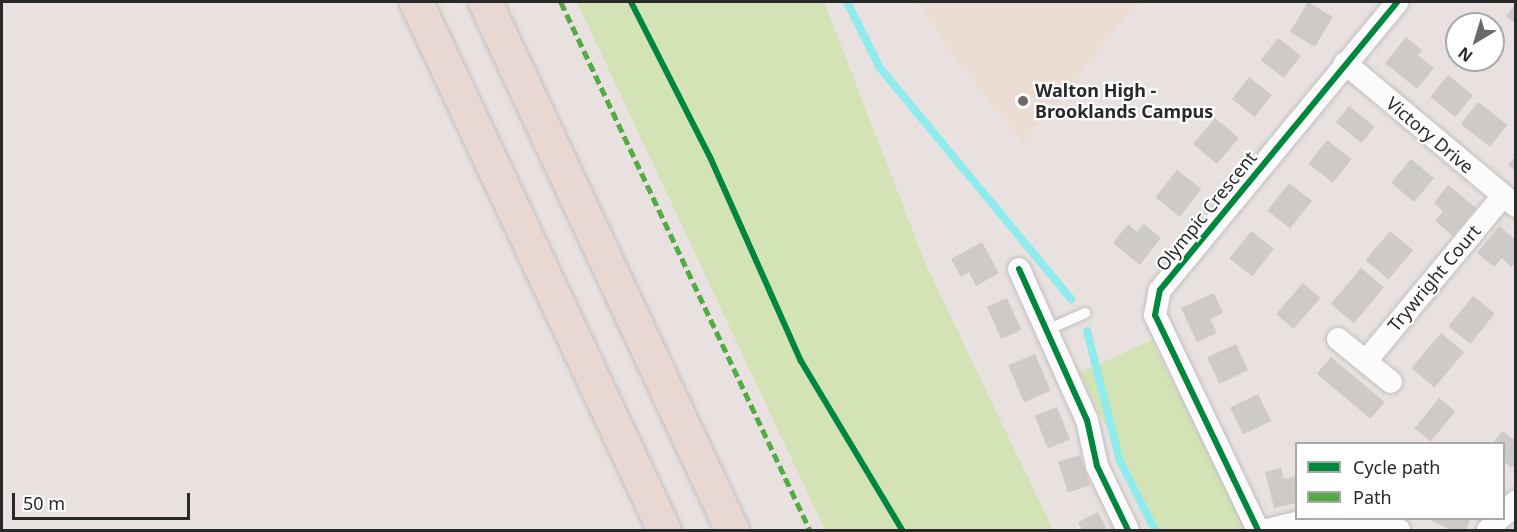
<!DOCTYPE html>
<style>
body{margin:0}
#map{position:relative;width:1517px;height:532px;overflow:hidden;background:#e8e1df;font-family:"Noto Sans",sans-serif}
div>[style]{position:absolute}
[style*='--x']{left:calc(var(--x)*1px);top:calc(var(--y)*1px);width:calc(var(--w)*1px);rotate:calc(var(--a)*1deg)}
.education>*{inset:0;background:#ebddd3}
.green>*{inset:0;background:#d4e3b6}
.stream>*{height:8px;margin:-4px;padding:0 4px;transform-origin:4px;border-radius:4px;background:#90ebec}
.building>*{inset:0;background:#cecac8;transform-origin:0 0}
.roads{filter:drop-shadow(0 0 2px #c1c0c1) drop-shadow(0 0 2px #c1c0c1)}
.lane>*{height:10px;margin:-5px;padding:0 5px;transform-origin:5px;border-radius:5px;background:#fcfafa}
.street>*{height:22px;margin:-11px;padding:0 11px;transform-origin:11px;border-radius:11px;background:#fcfafa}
.highway>*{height:33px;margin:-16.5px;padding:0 16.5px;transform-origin:16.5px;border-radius:16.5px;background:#e9d7d2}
.quiet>*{height:4.5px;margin-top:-2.25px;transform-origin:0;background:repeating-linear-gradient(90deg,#53ab44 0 9px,transparent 0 13.5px)}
.cycleway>*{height:6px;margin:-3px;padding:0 3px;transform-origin:3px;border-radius:3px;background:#00873e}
.dots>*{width:16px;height:16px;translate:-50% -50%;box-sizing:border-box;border:3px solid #fff;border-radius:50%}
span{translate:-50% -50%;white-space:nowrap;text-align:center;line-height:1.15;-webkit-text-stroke:4.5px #fff;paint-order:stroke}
.poi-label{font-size:18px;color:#292929;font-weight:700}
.left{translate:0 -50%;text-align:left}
.street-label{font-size:18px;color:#292929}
.frame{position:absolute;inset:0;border:3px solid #292929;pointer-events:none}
.legend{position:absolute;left:1295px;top:442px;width:210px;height:78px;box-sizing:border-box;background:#fff;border:2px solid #a9a9a9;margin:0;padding:8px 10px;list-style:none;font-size:18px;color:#292929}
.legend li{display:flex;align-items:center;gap:12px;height:30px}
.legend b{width:30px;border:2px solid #a9a9a9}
.north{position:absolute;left:1445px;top:12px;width:60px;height:60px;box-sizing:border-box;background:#fff;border:2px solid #a9a9a9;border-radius:50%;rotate:218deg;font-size:16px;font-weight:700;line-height:24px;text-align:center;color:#292929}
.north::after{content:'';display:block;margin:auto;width:21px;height:27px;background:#6c6969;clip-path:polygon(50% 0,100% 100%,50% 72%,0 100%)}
.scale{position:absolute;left:12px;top:493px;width:178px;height:27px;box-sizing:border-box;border:3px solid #292929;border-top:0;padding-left:8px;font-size:18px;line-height:21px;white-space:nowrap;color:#292929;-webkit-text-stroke:4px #fff;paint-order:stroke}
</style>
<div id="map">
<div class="education">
<i style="clip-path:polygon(918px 2px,1138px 2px,1023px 143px,955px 59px)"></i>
</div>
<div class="green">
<i style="clip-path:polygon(577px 2px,824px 2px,927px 267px,1053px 530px,825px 530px)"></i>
<i style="clip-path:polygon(1151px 340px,1248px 530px,1157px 530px,1080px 373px)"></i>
</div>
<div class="stream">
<i style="--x:847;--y:2;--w:74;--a:63.4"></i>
<i style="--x:880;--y:68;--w:300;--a:50.4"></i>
<i style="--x:1087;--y:331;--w:134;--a:75.8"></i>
<i style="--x:1120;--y:461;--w:77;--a:63.1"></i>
</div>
<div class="building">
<i style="left:1308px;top:2px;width:29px;height:35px;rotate:31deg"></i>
<i style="clip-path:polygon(1516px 3px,1516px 24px,1506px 16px)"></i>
<i style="clip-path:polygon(1406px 37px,1422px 50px,1418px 55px,1434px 68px,1417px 89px,1385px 63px)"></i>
<i style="left:1278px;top:38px;width:29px;height:28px;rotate:38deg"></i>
<i style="left:1448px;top:75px;width:32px;height:28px;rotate:39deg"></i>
<i style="left:1249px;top:77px;width:29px;height:28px;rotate:38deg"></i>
<i style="left:1478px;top:102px;width:37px;height:28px;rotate:38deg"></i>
<i style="left:1349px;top:106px;width:33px;height:21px;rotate:39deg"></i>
<i style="left:1215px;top:118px;width:31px;height:34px;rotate:40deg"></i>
<i style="left:1327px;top:140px;width:31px;height:30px;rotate:38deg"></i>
<i style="clip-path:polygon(1516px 156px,1516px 171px,1508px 165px)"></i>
<i style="left:1411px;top:159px;width:30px;height:31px;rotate:40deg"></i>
<i style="left:1177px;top:170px;width:31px;height:35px;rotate:38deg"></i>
<i style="left:1289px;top:183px;width:29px;height:35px;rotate:38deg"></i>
<i style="clip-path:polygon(1448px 185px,1476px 208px,1453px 236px,1435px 221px,1443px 211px,1434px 203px)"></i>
<i style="clip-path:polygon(1128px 224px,1137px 232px,1144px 224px,1161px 238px,1140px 265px,1113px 243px)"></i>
<i style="clip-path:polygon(1499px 226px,1516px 240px,1516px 262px,1511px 267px,1502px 258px,1494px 267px,1477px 253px)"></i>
<i style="left:1251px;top:231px;width:29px;height:35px;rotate:38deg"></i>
<i style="left:1390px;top:231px;width:30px;height:38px;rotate:40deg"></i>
<i style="clip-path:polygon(982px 242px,999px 273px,976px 286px,969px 272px,961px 277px,951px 259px)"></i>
<i style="left:1361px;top:268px;width:30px;height:47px;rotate:40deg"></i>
<i style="left:1303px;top:283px;width:23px;height:41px;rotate:41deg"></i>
<i style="clip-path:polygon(1214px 293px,1223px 313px,1210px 319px,1217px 333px,1197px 342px,1181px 308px)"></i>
<i style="left:1473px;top:296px;width:28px;height:39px;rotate:39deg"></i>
<i style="left:1007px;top:298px;width:35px;height:22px;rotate:66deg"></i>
<i style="left:1441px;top:333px;width:30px;height:46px;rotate:40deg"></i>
<i style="left:1236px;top:344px;width:29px;height:32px;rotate:65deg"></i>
<i style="left:1035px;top:354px;width:40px;height:29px;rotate:67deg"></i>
<i style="left:1331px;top:357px;width:70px;height:22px;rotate:40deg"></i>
<i style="left:1258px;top:394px;width:30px;height:31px;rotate:64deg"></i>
<i style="left:1439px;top:398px;width:21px;height:39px;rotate:39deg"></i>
<i style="left:1057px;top:407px;width:35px;height:24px;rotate:68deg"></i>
<i style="clip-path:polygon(1502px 431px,1516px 441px,1516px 463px,1511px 468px,1504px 461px,1504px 444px,1492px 444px)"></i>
<i style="left:1080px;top:455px;width:32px;height:23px;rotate:72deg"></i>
<i style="clip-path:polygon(1281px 468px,1284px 479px,1296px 476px,1296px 503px,1274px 508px,1265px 472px)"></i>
<i style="clip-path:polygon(1098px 512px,1107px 530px,1082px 530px,1078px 522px)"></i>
<i style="clip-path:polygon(1426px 518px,1471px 518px,1466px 530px,1451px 530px)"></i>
</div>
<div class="roads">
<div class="lane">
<i style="--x:1047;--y:330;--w:42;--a:-24.1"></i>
</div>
<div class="street">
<i style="--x:1345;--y:63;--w:223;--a:39.9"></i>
<i style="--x:1019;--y:269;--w:166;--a:65.8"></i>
<i style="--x:1087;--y:420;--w:47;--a:77.7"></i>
<i style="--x:1097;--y:466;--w:71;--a:64.2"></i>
<i style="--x:1338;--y:339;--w:68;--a:39.1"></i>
<i style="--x:1366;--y:361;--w:214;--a:-50.3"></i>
<i style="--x:1504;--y:515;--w:18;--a:-49"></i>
<i style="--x:1258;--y:530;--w:238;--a:-115.6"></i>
<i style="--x:1155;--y:315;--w:25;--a:-79"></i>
<i style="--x:1160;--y:290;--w:373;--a:-50.5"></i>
<i style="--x:1268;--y:530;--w:36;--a:-14"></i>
<i style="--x:1303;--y:521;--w:54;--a:0"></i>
<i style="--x:1357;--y:521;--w:43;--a:12.1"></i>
<i style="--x:1488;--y:530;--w:17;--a:-45"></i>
</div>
<div class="highway">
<i style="--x:416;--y:2;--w:583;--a:64.84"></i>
<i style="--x:485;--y:2;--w:583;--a:64.93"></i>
</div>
</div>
<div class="quiet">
<i style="--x:561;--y:2;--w:584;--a:64.75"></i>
</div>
<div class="cycleway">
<i style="--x:631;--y:2;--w:174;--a:63"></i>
<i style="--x:710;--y:157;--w:223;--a:66"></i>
<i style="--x:801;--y:361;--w:197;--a:59.1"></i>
<i style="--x:1019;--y:269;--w:166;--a:65.8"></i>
<i style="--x:1087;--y:420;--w:47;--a:77.7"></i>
<i style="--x:1097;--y:466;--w:71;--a:64.2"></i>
<i style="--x:1258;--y:530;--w:238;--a:-115.6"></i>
<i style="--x:1155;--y:315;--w:25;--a:-79"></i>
<i style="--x:1160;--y:290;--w:373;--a:-50.5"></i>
</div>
<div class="dots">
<i style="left:1023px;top:101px;background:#6c6969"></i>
</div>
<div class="poi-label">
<span class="left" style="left:1035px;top:101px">Walton High -<br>Brooklands Campus</span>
</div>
<div class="street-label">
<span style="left:1430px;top:135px;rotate:40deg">Victory Drive</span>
<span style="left:1206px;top:211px;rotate:-51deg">Olympic Crescent</span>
<span style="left:1434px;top:278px;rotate:-50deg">Trywright Court</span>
</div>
<div class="frame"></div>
<ul class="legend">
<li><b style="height:8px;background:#00873e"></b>Cycle path</li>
<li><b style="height:8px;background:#53ab44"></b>Path</li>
</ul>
<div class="north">N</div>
<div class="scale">50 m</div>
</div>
